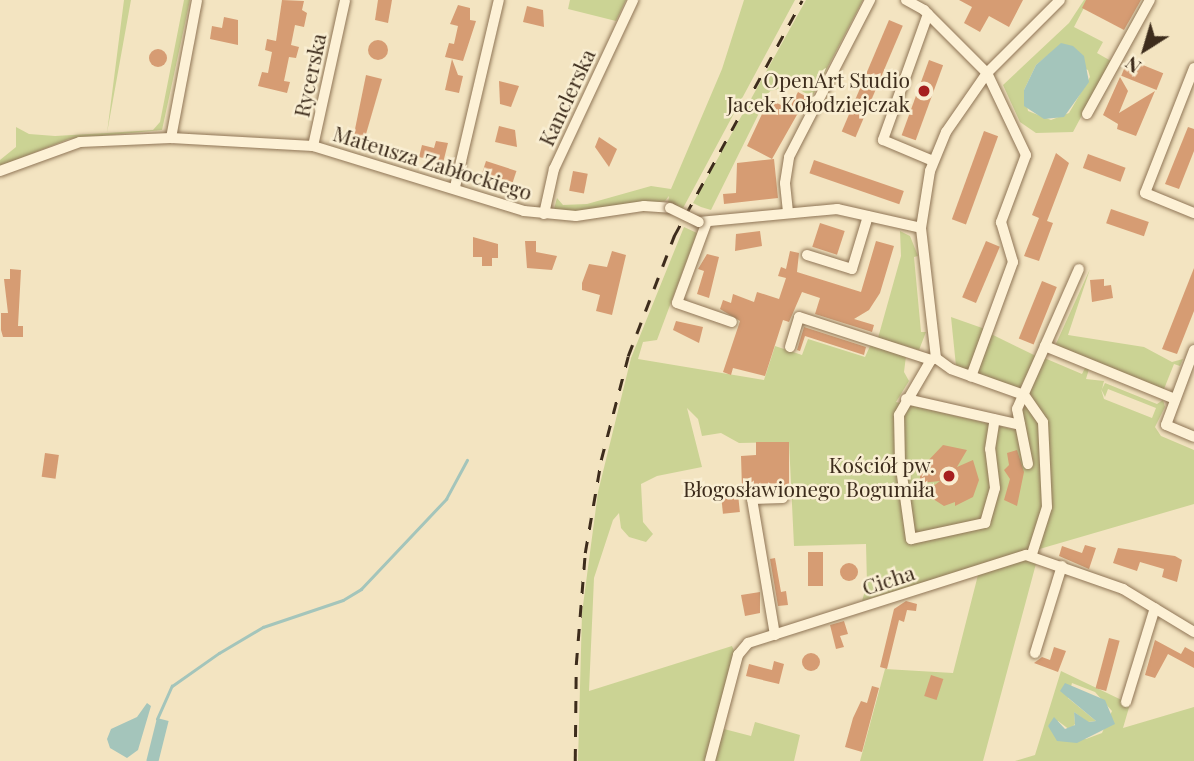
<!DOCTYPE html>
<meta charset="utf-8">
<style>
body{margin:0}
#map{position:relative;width:1194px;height:761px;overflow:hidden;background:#f3e4c1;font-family:"Playfair Display",serif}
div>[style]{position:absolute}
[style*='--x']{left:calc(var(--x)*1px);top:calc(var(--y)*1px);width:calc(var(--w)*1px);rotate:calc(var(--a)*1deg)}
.green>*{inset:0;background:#cbd394}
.water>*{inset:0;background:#a4c5bb;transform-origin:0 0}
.stream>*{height:2.5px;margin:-1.25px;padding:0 1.25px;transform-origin:1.25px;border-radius:1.25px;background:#a4c5bb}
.building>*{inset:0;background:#d69c73;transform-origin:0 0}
.round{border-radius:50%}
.roads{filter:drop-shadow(0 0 2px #8f7556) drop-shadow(0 0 2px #8f7556)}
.minor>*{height:10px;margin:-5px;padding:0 5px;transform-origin:5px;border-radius:5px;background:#fdf1d6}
.rail>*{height:2.5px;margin-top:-1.25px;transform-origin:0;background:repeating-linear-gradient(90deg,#3d2c1c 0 12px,transparent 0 24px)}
.bridges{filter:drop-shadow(0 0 2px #8f7556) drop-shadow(0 0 2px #8f7556)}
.minor-bridge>*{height:10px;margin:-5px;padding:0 5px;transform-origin:5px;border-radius:5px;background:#fdf1d6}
.dots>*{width:19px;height:19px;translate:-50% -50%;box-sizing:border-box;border:4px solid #f9eed2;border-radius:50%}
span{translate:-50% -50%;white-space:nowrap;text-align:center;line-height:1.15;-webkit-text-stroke:5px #f9eed2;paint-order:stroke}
.street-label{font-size:21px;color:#3d2c1c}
.poi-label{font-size:21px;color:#3d2c1c}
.right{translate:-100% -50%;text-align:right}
.north{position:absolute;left:1110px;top:14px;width:70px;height:70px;-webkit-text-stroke:5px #f9eed2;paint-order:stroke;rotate:217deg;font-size:19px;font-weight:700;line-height:28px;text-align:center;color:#3d2c1c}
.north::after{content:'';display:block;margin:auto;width:24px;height:32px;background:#3d2c1c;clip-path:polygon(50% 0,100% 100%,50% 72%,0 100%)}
</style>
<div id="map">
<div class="green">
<i style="clip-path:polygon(124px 0,131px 0,107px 133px,153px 130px,160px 122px,184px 0,190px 0,162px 130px,69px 139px,0 166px,0 160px,16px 147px,16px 127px,29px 134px,55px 136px,107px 133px)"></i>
<i style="clip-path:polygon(570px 0,626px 0,616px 21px,568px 9px)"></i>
<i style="clip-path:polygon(744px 0,795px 0,682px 210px,668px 203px,669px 196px,665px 201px,576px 212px,554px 209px,557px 198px,563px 205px,587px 204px,651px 186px,671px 189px,722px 69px)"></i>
<i style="clip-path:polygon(806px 0,863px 0,812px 97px,793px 86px,770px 91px,711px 210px,701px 207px,693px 203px)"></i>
<i style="clip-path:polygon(evenodd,1084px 0,1088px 0,1074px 27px,1103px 42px,1097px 53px,1111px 61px,1073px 132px,1036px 133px,1020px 122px,1003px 85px,1069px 23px,1084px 0,1048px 55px,1088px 70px,1090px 77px,1069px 113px,1051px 120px,1028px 111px,1024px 90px,1036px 65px,1048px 55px)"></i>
<i style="clip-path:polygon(684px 227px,697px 233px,657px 340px,643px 342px,638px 359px,764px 380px,775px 346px,802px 355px,808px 339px,865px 357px,871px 344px,906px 356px,904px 372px,909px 381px,896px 402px,1024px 432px,1022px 409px,1027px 406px,1042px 423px,1043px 505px,1029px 551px,862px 601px,867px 584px,866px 544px,794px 546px,789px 442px,739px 443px,721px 433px,702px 436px,698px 419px,687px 408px,702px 467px,657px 476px,641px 484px,643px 522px,653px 534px,646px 542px,629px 537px,621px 528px,619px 513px,613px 520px,594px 578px,589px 691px,732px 646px,735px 653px,707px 761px,578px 761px,582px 613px,598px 492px,631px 358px)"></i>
<i style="clip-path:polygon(900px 231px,910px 236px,918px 256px,914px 257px,921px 332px,926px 332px,919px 350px,878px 338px,901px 256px)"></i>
<i style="clip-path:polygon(1090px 269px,1068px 335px,1144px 347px,1172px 362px,1183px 359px,1180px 366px,1174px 364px,1164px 389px,1055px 346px)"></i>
<i style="clip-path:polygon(951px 317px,985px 329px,969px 371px,956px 366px)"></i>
<i style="clip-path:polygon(989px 333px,1036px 356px,1019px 390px,976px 376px)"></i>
<i style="clip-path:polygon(evenodd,1042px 357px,1082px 374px,1085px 368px,1089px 369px,1086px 379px,1104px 381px,1102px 389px,1105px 383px,1157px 404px,1163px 400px,1165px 407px,1155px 427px,1161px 436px,1194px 450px,1194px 504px,1036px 550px,1049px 507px,1047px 423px,1029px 392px,1042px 357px,1108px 389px,1156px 408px,1152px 418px,1104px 399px,1101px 389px,1105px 397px,1108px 389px)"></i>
<i style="clip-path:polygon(1027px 558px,1037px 560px,983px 761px,860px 761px,885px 669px,953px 673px,978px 575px)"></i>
<i style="clip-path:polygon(evenodd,1061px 671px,1130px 704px,1123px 728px,1194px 707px,1194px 761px,1015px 761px,1035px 755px,1061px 671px,1072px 683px,1095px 692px,1112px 711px,1102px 733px,1086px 739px,1048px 726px,1058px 721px,1070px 730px,1075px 724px,1074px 712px,1088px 722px,1096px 721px,1068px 698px,1072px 683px)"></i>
<i style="clip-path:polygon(755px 722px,800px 735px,794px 761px,714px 761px,724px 729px,751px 736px)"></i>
</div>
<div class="water">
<i style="clip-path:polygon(1061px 43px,1073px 46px,1084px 56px,1089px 82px,1064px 117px,1044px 119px,1024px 106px,1024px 90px,1036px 65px)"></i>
<i style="clip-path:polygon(1065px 683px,1105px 700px,1115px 724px,1077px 743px,1057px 741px,1048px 726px,1054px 717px,1065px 729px,1075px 725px,1074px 712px,1089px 722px,1096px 721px,1060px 691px)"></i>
<i style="clip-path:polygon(147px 703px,151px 706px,138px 750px,127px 758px,110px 748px,107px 739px,111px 729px,137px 717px)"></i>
<i style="left:157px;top:718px;width:12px;height:44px;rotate:14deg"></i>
</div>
<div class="stream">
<i style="--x:157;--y:719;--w:36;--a:-66"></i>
<i style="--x:172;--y:686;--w:57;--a:-35.1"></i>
<i style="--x:219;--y:653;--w:51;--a:-30.6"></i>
<i style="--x:263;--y:627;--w:84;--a:-18.6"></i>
<i style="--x:343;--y:600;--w:21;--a:-31"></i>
<i style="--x:361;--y:589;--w:124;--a:-46.6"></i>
<i style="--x:446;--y:499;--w:44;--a:-61.7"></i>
</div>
<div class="building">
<i style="clip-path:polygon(282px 0,304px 1px,302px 10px,307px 13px,304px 27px,295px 25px,291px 45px,299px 47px,296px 58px,289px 57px,284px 81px,290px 82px,287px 93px,258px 86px,262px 72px,268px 73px,272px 52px,265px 50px,267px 39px,276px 41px)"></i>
<i style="clip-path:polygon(378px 0,392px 0,388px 23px,375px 20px)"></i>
<i style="clip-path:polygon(959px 0,1023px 0,1009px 27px,989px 16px,980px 32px,964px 23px,972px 7px)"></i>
<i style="clip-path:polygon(1086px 0,1141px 0,1124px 30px,1082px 8px)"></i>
<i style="clip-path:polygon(458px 5px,470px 8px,470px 20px,476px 21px,463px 61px,445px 57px,449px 43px,454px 44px,458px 26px,450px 24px)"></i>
<i style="clip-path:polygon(527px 6px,543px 10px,544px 27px,523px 22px)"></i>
<i style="clip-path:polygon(224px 17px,238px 20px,238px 45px,210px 39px,212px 26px,222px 28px)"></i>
<i style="left:889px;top:20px;width:15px;height:121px;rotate:23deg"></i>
<i class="round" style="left:368px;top:40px;width:20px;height:20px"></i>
<i class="round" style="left:149px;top:49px;width:18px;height:18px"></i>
<i style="clip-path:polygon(452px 59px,458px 75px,463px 76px,459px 93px,445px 90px)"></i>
<i style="left:1128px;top:59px;width:38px;height:18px;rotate:22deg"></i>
<i style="left:929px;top:60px;width:15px;height:80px;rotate:20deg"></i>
<i style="clip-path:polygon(366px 75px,382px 79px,364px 141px,353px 139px)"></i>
<i style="clip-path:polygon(1120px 77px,1128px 91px,1119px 113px,1155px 91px,1136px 136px,1117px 129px,1118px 124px,1103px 115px)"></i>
<i style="clip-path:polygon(499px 81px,519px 86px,511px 107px,500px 104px)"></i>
<i style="clip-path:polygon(798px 92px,807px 97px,772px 159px,747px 146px,769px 99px,789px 109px)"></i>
<i style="clip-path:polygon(499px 126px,515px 130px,517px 147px,495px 142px)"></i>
<i style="clip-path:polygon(1188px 127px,1194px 129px,1194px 151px,1179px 189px,1165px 184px)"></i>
<i style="left:984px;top:131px;width:15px;height:94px;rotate:20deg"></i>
<i style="clip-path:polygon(599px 137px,617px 149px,609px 167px,595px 147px)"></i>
<i style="clip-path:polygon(436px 141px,448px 143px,443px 163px,419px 157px,422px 145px,434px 148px)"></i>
<i style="clip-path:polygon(1056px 153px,1069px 163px,1047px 221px,1053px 223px,1039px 261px,1024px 256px,1039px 218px,1032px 215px)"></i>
<i style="left:1088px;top:154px;width:40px;height:15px;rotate:20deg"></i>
<i style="clip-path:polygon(774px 159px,778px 198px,724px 204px,723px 194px,736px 193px,737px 163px)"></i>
<i style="left:814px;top:160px;width:95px;height:14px;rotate:19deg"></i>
<i style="left:486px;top:161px;width:32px;height:12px;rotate:18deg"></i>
<i style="left:573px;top:171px;width:15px;height:20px;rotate:11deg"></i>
<i style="left:1111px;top:209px;width:40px;height:15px;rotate:19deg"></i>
<i style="left:820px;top:223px;width:26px;height:25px;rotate:18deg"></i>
<i style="clip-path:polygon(760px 231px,762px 246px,735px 251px,736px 234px)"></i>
<i style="clip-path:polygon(473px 237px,498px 244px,498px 258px,492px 258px,492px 266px,482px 266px,482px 257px,473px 257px)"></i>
<i style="clip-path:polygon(525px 241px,536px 241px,536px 252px,557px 256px,552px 270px,527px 268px)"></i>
<i style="clip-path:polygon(876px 241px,894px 246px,880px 293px,869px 310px,854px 319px,874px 325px,872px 332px,815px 314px,820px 298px,802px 292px,789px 322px,783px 320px,765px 376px,733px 368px,731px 375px,723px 372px,740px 321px,720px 309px,723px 300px,731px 303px,733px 294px,754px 302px,757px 292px,779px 299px,786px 278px,778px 276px,781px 267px,786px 269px,790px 251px,799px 253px,797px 272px,861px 292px)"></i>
<i style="left:986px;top:241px;width:15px;height:61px;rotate:23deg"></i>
<i style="clip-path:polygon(612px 251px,626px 255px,612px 315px,596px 311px,600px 295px,582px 290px,582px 283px,589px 264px,607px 267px)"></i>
<i style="clip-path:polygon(707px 254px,719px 257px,709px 298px,697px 294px,704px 271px,698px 269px)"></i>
<i style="clip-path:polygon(1194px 268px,1194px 311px,1177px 354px,1162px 349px)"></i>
<i style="clip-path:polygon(10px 269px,21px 270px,18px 326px,23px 326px,23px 337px,3px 337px,1px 330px,1px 313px,8px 313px,4px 279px,10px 279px)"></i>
<i style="clip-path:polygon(1104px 279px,1104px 286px,1111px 285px,1113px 298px,1092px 302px,1090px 280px)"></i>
<i style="left:1042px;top:281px;width:16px;height:62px;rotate:22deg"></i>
<i style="clip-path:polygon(676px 321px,703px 327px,699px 343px,673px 330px)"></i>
<i style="clip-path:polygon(804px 327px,866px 347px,864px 355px,805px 336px,800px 351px,797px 350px)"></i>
<i style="clip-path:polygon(756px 442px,789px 442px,789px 493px,780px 488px,742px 489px,741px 456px,756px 455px)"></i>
<i style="clip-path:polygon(943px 445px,967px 450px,957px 467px,973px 460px,979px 480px,973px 497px,955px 506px,955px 502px,944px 506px,924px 493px,940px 481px,920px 483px,920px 464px,924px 465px)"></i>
<i style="clip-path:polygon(1017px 450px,1024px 472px,1017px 506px,1004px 500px,1010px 479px,1004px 470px,1009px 465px,1007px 453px)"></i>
<i style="left:45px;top:453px;width:14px;height:24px;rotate:8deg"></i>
<i style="left:738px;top:494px;width:18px;height:17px;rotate:84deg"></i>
<i style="clip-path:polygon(1085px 545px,1096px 548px,1089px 569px,1059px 556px,1062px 546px,1082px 553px)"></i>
<i style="clip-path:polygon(1118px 548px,1175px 556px,1182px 560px,1177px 582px,1162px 577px,1164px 569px,1140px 562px,1137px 571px,1113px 563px)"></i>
<i style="left:808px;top:552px;width:15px;height:34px"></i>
<i style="clip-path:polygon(775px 558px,781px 592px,786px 591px,788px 605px,778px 606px,770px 559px)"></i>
<i class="round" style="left:840px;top:563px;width:18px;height:18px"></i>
<i style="clip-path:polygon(760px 592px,760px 613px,745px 616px,741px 595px)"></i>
<i style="clip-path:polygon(906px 601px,917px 604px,916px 611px,907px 610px,904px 622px,899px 620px,887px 669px,880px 667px,894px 609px)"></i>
<i style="clip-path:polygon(844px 621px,848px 634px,840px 636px,844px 647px,836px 649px,830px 625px)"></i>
<i style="left:1109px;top:638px;width:11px;height:52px;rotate:15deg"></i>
<i style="clip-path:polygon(1155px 640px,1181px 654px,1185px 647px,1194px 652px,1194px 668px,1168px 654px,1155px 678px,1145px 675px)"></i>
<i style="clip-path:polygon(1054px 647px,1066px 651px,1058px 672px,1034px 663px,1042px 657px,1050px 660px)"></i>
<i class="round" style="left:802px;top:653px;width:18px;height:18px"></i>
<i style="clip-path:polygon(774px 661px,784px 664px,779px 684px,746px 676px,749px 664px,772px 670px)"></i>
<i style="left:931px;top:675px;width:13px;height:22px;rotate:18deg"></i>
<i style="clip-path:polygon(872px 686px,879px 688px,862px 752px,845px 747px,853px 718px,861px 701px,867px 703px)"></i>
</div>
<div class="roads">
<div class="minor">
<i style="--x:906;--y:0;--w:21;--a:29"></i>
<i style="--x:924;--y:10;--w:89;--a:45"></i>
<i style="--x:987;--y:73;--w:91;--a:64.6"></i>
<i style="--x:1026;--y:155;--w:72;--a:110.5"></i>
<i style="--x:1001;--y:222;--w:42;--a:73.3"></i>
<i style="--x:1013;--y:262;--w:122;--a:110.1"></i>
<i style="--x:928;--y:14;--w:134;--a:109.7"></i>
<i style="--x:883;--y:140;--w:54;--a:22.8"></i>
<i style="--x:1194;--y:68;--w:134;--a:111.4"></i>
<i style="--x:1145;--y:193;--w:53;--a:22.2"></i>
<i style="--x:1087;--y:114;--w:130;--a:-61.1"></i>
<i style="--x:171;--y:138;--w:140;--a:-79.3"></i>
<i style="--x:313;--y:146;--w:221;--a:17.1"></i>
<i style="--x:524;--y:211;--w:52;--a:5.5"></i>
<i style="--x:576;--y:216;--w:69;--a:-8.4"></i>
<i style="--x:644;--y:206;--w:26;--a:4"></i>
<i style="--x:0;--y:171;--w:85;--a:-19.9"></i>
<i style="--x:80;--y:142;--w:91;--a:-2.5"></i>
<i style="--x:171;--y:138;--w:142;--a:3.2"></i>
<i style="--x:313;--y:146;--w:149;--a:-77.6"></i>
<i style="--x:455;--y:187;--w:192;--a:-76.8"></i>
<i style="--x:788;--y:212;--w:29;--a:-96"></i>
<i style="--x:785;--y:183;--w:26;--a:-81"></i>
<i style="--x:789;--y:157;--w:177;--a:-62.7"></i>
<i style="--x:544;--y:214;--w:46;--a:-77.5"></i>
<i style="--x:554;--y:169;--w:187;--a:-64.9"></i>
<i style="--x:699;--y:222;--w:139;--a:-5.4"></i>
<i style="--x:837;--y:209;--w:86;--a:12.7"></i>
<i style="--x:706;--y:224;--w:84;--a:110.2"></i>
<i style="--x:677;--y:303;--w:58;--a:19.1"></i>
<i style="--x:807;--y:255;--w:47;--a:17.3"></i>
<i style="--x:852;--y:269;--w:55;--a:-73.2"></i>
<i style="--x:1045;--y:346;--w:84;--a:-66.2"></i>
<i style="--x:790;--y:347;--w:31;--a:-73"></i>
<i style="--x:799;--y:317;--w:139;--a:18"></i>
<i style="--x:931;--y:360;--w:5;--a:-22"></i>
<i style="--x:1194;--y:350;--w:80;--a:110.5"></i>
<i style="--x:1166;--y:425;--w:30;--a:23"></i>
<i style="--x:931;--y:360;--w:64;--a:120.2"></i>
<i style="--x:899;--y:415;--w:46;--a:88.8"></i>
<i style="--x:900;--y:461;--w:79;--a:82"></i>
<i style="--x:911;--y:539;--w:76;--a:-12.2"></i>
<i style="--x:985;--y:523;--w:36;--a:-74"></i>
<i style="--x:995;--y:488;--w:39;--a:-97"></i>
<i style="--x:990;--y:449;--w:30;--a:-81"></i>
<i style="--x:906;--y:399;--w:117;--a:12.8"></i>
<i style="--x:1028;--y:464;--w:56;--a:-101.3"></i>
<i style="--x:1017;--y:409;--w:69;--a:-66"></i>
<i style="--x:1045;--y:346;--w:140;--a:22.2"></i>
<i style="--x:1032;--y:554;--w:49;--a:-72.3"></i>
<i style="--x:1047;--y:507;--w:85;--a:-92.7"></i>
<i style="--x:1043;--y:422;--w:33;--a:-125"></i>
<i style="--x:1024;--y:395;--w:77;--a:-160.4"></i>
<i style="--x:951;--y:369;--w:19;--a:-144"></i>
<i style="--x:936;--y:358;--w:131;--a:-96.6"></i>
<i style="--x:921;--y:228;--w:58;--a:-81"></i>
<i style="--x:930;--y:171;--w:42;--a:-67.7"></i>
<i style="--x:946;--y:132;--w:72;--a:-55.2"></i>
<i style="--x:987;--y:73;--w:103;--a:-45"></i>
<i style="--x:775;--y:635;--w:138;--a:-99.6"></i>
<i style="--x:752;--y:499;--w:31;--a:-2"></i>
<i style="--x:1035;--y:653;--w:91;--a:-72.8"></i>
<i style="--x:1126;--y:702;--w:98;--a:-72.9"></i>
<i style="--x:710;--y:761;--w:110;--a:-75.2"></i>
<i style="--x:738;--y:655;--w:16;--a:-50"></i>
<i style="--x:748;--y:643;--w:292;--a:-17.6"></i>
<i style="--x:1026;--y:555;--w:103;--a:19.3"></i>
<i style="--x:1123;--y:589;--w:83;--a:31.2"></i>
</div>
</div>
<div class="rail">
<i style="--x:575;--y:761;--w:96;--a:-89.4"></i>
<i style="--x:576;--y:665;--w:112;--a:-85.4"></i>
<i style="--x:585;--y:553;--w:94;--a:-80.2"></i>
<i style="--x:601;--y:460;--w:107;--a:-75.4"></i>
<i style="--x:628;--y:356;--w:129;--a:-69"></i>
<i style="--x:674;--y:236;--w:268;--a:-61.5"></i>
</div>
<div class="bridges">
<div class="minor-bridge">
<i style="--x:670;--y:208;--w:32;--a:26"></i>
</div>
</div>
<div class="dots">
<i style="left:924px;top:91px;background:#a61f1f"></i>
<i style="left:949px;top:476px;background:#a61f1f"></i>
</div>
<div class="street-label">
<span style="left:309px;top:75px;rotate:-78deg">Rycerska</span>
<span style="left:566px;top:97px;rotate:-65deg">Kanclerska</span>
<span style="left:433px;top:162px;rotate:17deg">Mateusza Zabłockiego</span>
<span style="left:888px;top:579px;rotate:-18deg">Cicha</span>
</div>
<div class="poi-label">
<span class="right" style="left:910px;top:91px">OpenArt Studio<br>Jacek Kołodziejczak</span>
<span class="right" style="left:935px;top:476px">Kościół pw.<br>Błogosławionego Bogumiła</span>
</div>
<div class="north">N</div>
</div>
